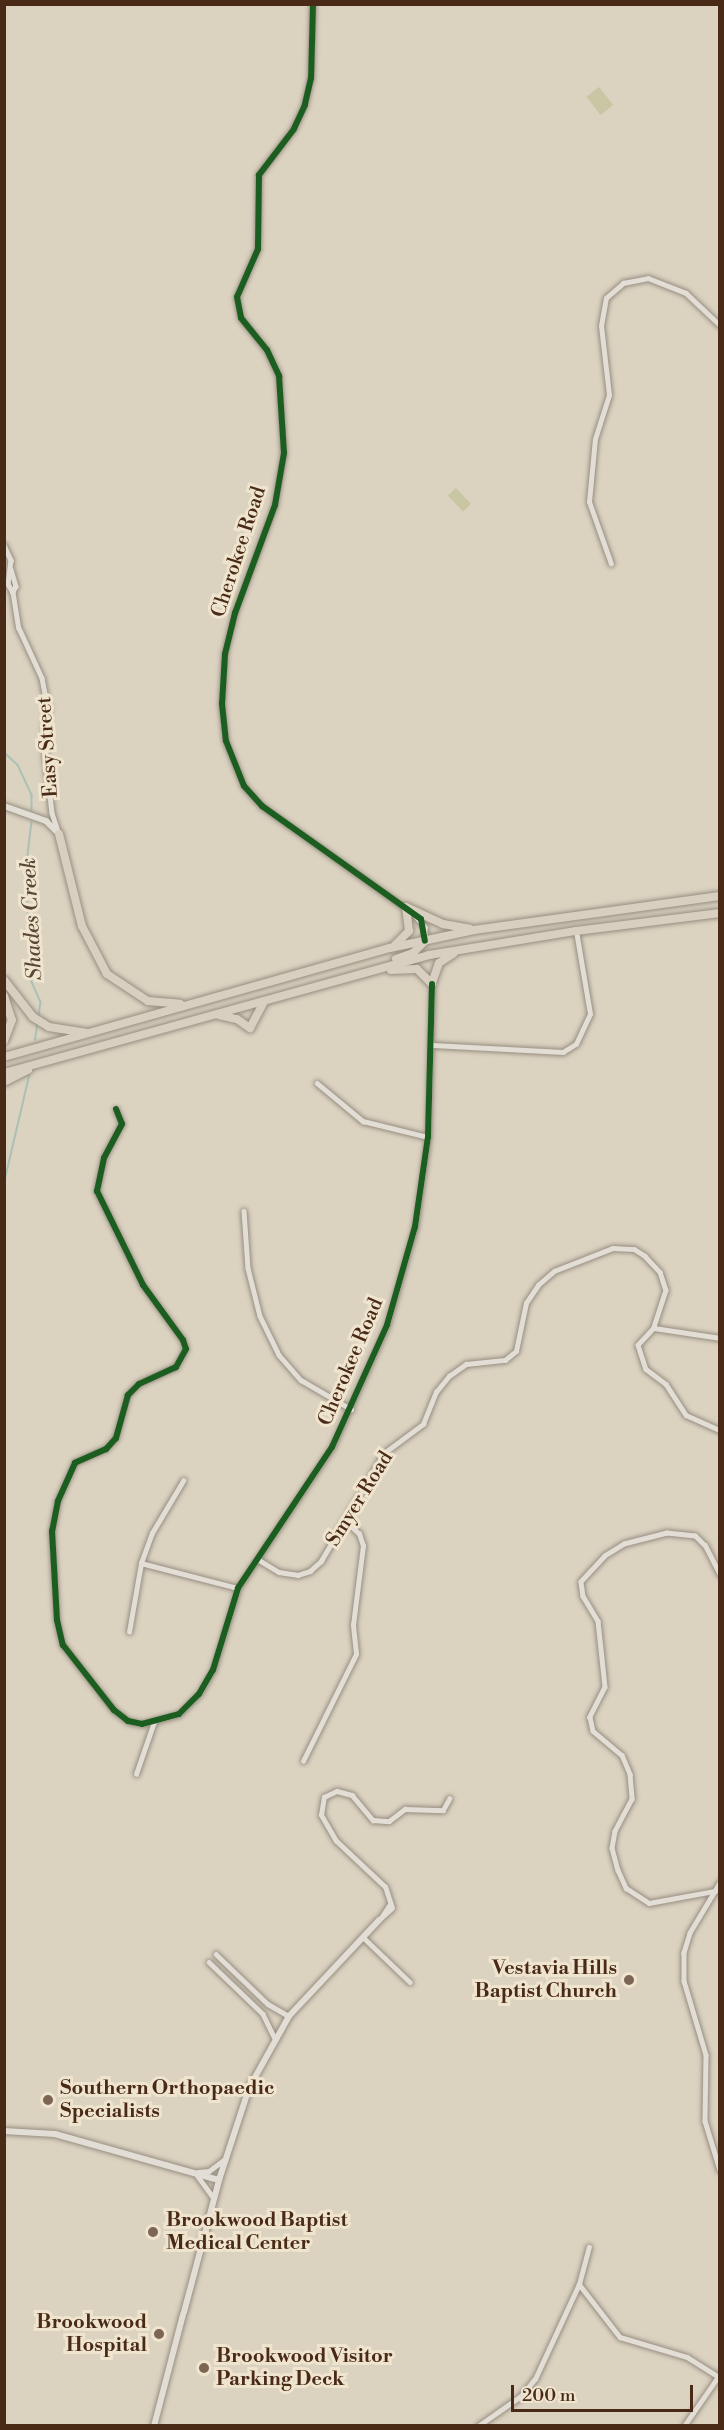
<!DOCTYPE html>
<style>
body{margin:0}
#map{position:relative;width:724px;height:2430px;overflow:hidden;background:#dbd2c0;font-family:"Libre Bodoni",serif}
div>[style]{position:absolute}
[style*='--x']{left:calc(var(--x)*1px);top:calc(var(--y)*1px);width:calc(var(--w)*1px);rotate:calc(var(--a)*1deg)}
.green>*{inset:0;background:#c8c6a3;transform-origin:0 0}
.stream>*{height:1.5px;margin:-0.75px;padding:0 0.75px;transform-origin:0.75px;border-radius:0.75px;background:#abc0b6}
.roads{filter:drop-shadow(0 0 2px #978e81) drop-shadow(0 0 2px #978e81)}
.minor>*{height:4.5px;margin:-2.25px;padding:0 2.25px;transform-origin:2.25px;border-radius:2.25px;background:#e3ded5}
.tertiary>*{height:6px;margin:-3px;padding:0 3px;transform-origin:3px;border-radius:3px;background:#e3ded5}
.trunk>*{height:8px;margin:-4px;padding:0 4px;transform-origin:4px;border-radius:4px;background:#d8cfc0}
.cycleway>*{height:6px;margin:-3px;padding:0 3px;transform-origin:3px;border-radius:3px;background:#1b5e20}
.dots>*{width:16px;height:16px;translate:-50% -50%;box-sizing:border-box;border:3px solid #efe4ce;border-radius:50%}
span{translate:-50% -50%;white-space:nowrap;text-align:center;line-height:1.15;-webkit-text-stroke:6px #efe4ce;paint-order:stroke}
.street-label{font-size:20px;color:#492a17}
.poi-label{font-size:20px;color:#492a17;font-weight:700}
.right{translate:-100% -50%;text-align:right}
.left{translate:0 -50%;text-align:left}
.water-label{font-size:21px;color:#594636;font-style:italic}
.frame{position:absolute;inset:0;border:6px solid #492a17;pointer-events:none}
.scale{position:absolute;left:511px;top:2385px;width:182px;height:27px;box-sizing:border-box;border:3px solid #492a17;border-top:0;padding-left:8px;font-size:18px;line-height:21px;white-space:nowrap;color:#492a17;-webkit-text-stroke:4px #efe4ce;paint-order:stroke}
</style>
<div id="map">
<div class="green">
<i style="left:599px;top:87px;width:23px;height:16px;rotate:52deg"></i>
<i style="left:456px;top:488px;width:22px;height:11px;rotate:47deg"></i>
</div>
<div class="stream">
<i style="--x:4;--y:752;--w:19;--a:43"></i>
<i style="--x:18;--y:765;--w:33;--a:65"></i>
<i style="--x:32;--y:795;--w:15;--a:90"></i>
<i style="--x:32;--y:822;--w:49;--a:97"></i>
<i style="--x:26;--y:871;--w:111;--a:86.9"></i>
<i style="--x:32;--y:982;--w:22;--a:66"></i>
<i style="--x:41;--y:1002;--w:14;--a:98"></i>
<i style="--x:35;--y:1040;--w:15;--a:-82"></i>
<i style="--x:4;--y:1183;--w:110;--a:-76.8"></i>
</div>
<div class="roads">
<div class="minor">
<i style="--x:313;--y:4;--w:74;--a:91.5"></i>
<i style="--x:311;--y:78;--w:28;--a:103"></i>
<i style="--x:305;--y:105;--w:26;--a:115"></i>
<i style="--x:294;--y:129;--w:58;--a:127.3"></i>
<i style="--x:259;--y:175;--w:74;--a:90.8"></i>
<i style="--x:258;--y:249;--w:52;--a:113.6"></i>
<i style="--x:237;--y:297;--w:21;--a:79"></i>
<i style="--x:241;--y:318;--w:41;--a:50.9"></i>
<i style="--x:267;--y:350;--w:29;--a:65"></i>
<i style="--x:279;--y:376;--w:77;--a:86.3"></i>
<i style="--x:284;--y:453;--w:53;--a:99.8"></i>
<i style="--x:275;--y:505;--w:115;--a:110.3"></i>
<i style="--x:235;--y:613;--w:42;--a:103.7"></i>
<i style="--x:225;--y:654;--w:50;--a:93.4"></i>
<i style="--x:222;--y:704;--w:37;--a:84"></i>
<i style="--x:226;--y:741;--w:48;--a:68.2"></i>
<i style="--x:244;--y:786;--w:27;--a:48"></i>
<i style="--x:262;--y:806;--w:178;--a:35.4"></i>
<i style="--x:4;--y:545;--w:17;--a:65"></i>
<i style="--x:11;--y:560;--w:24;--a:97"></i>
<i style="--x:8;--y:584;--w:9;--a:58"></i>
<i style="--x:13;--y:592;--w:36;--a:81"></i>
<i style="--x:19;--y:628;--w:55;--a:65.3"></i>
<i style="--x:42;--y:678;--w:32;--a:79"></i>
<i style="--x:48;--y:709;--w:32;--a:97"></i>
<i style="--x:44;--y:741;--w:72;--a:83.7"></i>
<i style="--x:52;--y:813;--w:19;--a:72"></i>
<i style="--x:611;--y:564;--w:66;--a:-109.5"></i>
<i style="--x:589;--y:502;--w:63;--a:-84.6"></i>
<i style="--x:595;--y:439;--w:46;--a:-72.3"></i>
<i style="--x:609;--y:395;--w:69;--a:-96.6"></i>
<i style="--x:601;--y:326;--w:28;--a:-80"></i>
<i style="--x:606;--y:298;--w:23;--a:-41"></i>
<i style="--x:623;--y:283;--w:25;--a:-11"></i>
<i style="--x:648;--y:278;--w:41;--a:21.5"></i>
<i style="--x:686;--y:293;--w:47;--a:43.3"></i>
<i style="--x:11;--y:569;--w:18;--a:74"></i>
<i style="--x:16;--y:586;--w:7;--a:117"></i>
<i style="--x:414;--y:914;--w:17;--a:50"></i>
<i style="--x:425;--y:927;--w:13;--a:90"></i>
<i style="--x:433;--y:1045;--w:130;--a:3.1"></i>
<i style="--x:563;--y:1052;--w:15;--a:-32"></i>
<i style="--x:576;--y:1044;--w:33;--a:-65"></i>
<i style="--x:590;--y:1014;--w:84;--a:-99.6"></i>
<i style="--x:317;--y:1083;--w:60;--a:39.6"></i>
<i style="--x:363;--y:1121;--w:67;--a:13.8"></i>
<i style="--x:116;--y:1109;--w:16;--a:68"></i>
<i style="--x:122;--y:1124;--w:38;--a:118"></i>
<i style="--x:104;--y:1158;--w:34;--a:102"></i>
<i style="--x:97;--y:1191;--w:105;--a:63.9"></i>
<i style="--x:143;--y:1285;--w:68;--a:54"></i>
<i style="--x:183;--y:1340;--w:9;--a:72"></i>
<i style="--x:186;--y:1349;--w:21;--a:119"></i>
<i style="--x:176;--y:1367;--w:41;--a:155.3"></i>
<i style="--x:139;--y:1384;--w:16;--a:135"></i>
<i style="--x:128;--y:1395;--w:45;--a:105.6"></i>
<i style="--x:116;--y:1438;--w:15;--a:132"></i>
<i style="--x:106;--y:1449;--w:34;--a:156"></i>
<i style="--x:75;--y:1463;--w:42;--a:114.1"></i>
<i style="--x:58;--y:1501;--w:31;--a:101"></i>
<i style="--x:52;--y:1531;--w:89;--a:86.8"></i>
<i style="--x:57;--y:1620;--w:26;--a:77"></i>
<i style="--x:63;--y:1645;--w:83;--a:51.9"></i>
<i style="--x:114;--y:1710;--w:18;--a:38"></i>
<i style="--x:128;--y:1721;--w:14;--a:12"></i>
<i style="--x:142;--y:1724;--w:38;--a:-15"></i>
<i style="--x:179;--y:1714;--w:28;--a:-45"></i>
<i style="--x:199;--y:1694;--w:28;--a:-60"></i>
<i style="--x:213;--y:1670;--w:86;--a:-73"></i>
<i style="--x:238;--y:1588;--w:169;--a:-56.3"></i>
<i style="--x:332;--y:1447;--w:134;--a:-65.7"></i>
<i style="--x:387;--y:1325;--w:102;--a:-74.1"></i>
<i style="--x:415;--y:1227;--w:91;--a:-81.8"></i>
<i style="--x:428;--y:1137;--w:153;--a:-88.5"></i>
<i style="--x:244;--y:1211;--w:57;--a:86"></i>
<i style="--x:248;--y:1268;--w:49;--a:76"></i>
<i style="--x:260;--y:1316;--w:43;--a:64"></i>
<i style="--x:279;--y:1355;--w:33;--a:49"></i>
<i style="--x:301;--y:1380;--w:58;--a:30.1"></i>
<i style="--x:654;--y:1328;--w:67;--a:8.6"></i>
<i style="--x:259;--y:1560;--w:23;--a:31"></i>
<i style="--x:279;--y:1572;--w:19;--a:9"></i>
<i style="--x:298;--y:1575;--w:13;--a:-18"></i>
<i style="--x:310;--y:1571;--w:15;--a:-42"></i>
<i style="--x:321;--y:1561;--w:125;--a:-59.7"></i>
<i style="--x:384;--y:1453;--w:49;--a:-36.6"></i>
<i style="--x:423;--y:1424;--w:35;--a:-68"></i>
<i style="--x:436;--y:1392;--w:21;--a:-51"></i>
<i style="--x:449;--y:1376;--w:21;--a:-35"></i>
<i style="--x:466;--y:1364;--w:39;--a:-6"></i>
<i style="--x:505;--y:1360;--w:14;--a:-39"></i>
<i style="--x:516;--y:1351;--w:49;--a:-78.2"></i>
<i style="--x:526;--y:1303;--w:22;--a:-56"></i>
<i style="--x:538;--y:1285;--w:21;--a:-41"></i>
<i style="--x:554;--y:1271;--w:63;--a:-21.3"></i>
<i style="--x:613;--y:1248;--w:21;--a:3"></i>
<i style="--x:634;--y:1249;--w:13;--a:32"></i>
<i style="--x:645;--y:1256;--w:22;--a:47"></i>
<i style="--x:660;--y:1272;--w:19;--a:72"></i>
<i style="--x:666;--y:1290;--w:40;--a:108"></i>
<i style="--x:654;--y:1328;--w:23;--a:133"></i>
<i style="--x:638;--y:1345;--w:25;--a:72"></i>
<i style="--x:646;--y:1369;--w:25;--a:37"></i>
<i style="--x:666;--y:1384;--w:37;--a:57"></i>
<i style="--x:686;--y:1415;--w:37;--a:24"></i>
<i style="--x:141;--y:1563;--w:100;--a:14.5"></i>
<i style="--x:720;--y:1575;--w:33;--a:-117"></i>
<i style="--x:705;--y:1546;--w:14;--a:-135"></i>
<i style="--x:695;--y:1536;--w:28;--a:-174"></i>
<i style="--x:667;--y:1533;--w:44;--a:165.7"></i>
<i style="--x:624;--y:1544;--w:22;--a:148"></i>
<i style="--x:605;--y:1556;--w:35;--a:133"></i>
<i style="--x:581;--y:1582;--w:14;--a:82"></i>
<i style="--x:583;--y:1596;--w:29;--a:59"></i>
<i style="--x:598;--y:1621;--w:66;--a:83.9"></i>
<i style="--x:605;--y:1687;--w:34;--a:117"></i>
<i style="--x:590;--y:1717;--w:14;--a:78"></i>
<i style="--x:593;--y:1731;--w:38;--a:40"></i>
<i style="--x:622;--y:1755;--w:21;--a:67"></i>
<i style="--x:630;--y:1774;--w:25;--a:85"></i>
<i style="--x:632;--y:1799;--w:36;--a:118"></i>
<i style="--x:615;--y:1831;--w:17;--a:100"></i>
<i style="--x:612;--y:1848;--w:23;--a:75"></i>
<i style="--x:618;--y:1870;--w:20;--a:66"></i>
<i style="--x:626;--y:1888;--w:27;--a:33"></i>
<i style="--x:649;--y:1903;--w:72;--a:-10.4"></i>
<i style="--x:129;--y:1632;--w:70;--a:-80.1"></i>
<i style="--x:141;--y:1563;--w:32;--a:-70"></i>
<i style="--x:152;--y:1533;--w:61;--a:-59.2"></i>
<i style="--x:303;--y:1761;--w:119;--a:-63.6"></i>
<i style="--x:356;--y:1654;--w:29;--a:-96"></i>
<i style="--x:353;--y:1625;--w:80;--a:-82.8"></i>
<i style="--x:363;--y:1546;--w:13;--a:-108"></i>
<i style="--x:359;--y:1534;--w:19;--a:-137"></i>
<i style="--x:136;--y:1774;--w:55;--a:-70.9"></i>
<i style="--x:720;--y:1883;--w:58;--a:121"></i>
<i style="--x:690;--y:1933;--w:21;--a:107"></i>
<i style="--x:684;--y:1953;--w:28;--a:90"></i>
<i style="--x:684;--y:1981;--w:77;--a:73.4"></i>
<i style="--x:706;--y:2055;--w:66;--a:90.9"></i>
<i style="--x:705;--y:2121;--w:51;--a:73"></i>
<i style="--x:382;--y:1917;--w:13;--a:-42"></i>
<i style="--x:392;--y:1908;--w:22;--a:-108"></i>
<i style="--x:385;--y:1887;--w:67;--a:-136.8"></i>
<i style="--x:336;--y:1841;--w:30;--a:-120"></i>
<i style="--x:321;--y:1815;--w:18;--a:-81"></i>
<i style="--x:324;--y:1797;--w:14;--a:-25"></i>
<i style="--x:337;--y:1791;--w:16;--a:15"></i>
<i style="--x:352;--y:1795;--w:33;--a:50"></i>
<i style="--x:373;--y:1820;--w:16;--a:4"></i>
<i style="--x:389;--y:1821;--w:20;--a:-37"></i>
<i style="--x:405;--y:1809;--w:38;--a:2"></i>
<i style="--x:443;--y:1810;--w:13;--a:-61"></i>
<i style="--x:381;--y:1918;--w:17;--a:-57"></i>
<i style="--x:363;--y:1937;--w:65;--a:43.8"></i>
<i style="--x:216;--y:1954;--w:72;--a:43.9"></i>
<i style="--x:268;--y:2004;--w:24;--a:30"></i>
<i style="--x:209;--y:1962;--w:75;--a:43.9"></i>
<i style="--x:263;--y:2014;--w:28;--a:64"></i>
<i style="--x:198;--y:2172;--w:11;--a:-5"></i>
<i style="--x:209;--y:2171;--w:21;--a:-37"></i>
<i style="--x:197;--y:2175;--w:29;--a:54"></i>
<i style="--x:579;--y:2284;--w:67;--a:52.3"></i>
<i style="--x:620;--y:2337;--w:70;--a:16.6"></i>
<i style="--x:687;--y:2357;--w:39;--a:32"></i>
<i style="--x:478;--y:2426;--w:52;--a:-34.9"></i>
<i style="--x:521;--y:2396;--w:22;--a:-51"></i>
<i style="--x:535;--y:2379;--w:105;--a:-65.1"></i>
<i style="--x:579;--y:2284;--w:38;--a:-75"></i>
<i style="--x:684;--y:2426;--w:63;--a:-55.3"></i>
</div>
<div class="tertiary">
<i style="--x:4;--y:806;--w:45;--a:19.7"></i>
<i style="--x:46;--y:821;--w:18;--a:45"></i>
<i style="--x:4;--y:2131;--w:51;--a:3.4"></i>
<i style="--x:55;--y:2134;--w:170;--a:15.7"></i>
<i style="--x:184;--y:2312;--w:137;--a:-75.1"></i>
<i style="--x:219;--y:2180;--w:97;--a:-71.9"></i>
<i style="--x:249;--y:2088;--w:82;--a:-60.9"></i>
<i style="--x:289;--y:2016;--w:132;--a:-46.8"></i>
<i style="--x:154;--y:2426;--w:115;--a:-75.4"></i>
</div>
<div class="trunk">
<i style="--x:59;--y:834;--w:95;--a:76"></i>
<i style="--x:82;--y:926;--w:54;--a:62.5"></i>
<i style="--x:107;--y:974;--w:49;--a:33.4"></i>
<i style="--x:148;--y:1001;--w:32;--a:5"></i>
<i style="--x:406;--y:907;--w:41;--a:24.7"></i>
<i style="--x:443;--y:924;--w:27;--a:10"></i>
<i style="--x:395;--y:945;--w:20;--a:-45"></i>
<i style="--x:409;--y:931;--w:24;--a:-97"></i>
<i style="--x:396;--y:959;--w:18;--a:-19"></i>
<i style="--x:413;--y:953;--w:17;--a:-45"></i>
<i style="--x:391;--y:970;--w:26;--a:-2"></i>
<i style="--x:417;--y:969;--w:21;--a:45"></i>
<i style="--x:4;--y:980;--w:47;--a:51.9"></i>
<i style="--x:33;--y:1017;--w:19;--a:32"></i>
<i style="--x:49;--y:1027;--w:37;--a:9"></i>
<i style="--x:432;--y:983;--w:21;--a:-71"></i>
<i style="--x:439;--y:963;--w:17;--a:-33"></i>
<i style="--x:4;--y:996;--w:25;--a:72"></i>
<i style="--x:12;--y:1020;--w:22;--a:111"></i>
<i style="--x:219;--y:1015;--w:18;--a:13"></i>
<i style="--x:237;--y:1019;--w:16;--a:35"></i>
<i style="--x:250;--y:1028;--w:30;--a:-62"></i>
<i style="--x:4;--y:1057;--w:401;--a:-15.8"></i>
<i style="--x:390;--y:948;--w:86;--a:-12.1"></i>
<i style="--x:474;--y:930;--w:248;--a:-7.9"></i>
<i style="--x:4;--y:1073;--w:441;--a:-15.5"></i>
<i style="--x:429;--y:955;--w:149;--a:-9.3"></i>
<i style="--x:576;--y:931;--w:145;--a:-7.1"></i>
<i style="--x:4;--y:1082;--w:27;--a:-27"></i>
</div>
</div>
<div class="cycleway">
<i style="--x:313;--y:4;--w:74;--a:91.5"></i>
<i style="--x:311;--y:78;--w:28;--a:103"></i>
<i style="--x:305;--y:105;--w:26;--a:115"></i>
<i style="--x:294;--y:129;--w:58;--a:127.3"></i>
<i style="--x:259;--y:175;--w:74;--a:90.8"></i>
<i style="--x:258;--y:249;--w:52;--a:113.6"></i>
<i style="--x:237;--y:297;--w:21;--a:79"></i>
<i style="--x:241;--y:318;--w:41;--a:50.9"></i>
<i style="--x:267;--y:350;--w:29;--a:65"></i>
<i style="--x:279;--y:376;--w:77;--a:86.3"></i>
<i style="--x:284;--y:453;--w:53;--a:99.8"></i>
<i style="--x:275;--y:505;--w:115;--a:110.3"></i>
<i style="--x:235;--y:613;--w:42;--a:103.7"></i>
<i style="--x:225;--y:654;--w:50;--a:93.4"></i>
<i style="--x:222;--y:704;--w:37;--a:84"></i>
<i style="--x:226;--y:741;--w:48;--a:68.2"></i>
<i style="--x:244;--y:786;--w:27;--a:48"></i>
<i style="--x:262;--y:806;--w:195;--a:35.4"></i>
<i style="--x:421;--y:919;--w:22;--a:80"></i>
<i style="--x:116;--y:1109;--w:16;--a:68"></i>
<i style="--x:122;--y:1124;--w:38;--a:118"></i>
<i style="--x:104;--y:1158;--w:34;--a:102"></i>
<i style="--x:97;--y:1191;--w:105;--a:63.9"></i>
<i style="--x:143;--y:1285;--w:68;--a:54"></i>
<i style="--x:183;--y:1340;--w:9;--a:72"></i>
<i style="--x:186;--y:1349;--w:21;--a:119"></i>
<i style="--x:176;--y:1367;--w:41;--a:155.3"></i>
<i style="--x:139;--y:1384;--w:16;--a:135"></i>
<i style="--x:128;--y:1395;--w:45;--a:105.6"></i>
<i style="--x:116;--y:1438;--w:15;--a:132"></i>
<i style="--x:106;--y:1449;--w:34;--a:156"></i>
<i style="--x:75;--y:1463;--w:42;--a:114.1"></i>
<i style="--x:58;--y:1501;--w:31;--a:101"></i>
<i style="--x:52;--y:1531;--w:89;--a:86.8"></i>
<i style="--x:57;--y:1620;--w:26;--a:77"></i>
<i style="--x:63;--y:1645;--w:83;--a:51.9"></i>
<i style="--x:114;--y:1710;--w:18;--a:38"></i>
<i style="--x:128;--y:1721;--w:14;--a:12"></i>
<i style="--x:142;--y:1724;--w:38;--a:-15"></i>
<i style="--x:179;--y:1714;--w:28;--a:-45"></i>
<i style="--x:199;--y:1694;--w:28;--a:-60"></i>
<i style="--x:213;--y:1670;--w:86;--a:-73"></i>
<i style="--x:238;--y:1588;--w:169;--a:-56.3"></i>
<i style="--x:332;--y:1447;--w:134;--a:-65.7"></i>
<i style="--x:387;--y:1325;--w:102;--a:-74.1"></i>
<i style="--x:415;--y:1227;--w:91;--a:-81.8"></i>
<i style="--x:428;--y:1137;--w:153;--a:-88.5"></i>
</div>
<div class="dots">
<i style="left:629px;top:1980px;background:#7c6552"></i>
<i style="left:48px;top:2100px;background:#7c6552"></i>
<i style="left:153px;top:2232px;background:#7c6552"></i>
<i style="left:159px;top:2334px;background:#7c6552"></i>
<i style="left:204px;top:2368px;background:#7c6552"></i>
</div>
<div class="street-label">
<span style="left:239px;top:552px;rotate:-72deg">Cherokee Road</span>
<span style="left:48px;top:747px;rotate:-94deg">Easy Street</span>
<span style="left:351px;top:1362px;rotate:-67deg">Cherokee Road</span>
<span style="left:360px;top:1499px;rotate:-58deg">Smyer Road</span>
</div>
<div class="poi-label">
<span class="right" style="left:617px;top:1980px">Vestavia Hills<br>Baptist Church</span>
<span class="left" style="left:60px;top:2100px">Southern Orthopaedic<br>Specialists</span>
<span class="left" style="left:166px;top:2232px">Brookwood Baptist<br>Medical Center</span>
<span class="right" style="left:147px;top:2334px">Brookwood<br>Hospital</span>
<span class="left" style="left:216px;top:2368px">Brookwood Visitor<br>Parking Deck</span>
</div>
<div class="water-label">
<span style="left:32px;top:919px;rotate:-93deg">Shades Creek</span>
</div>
<div class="frame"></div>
<div class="scale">200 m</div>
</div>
